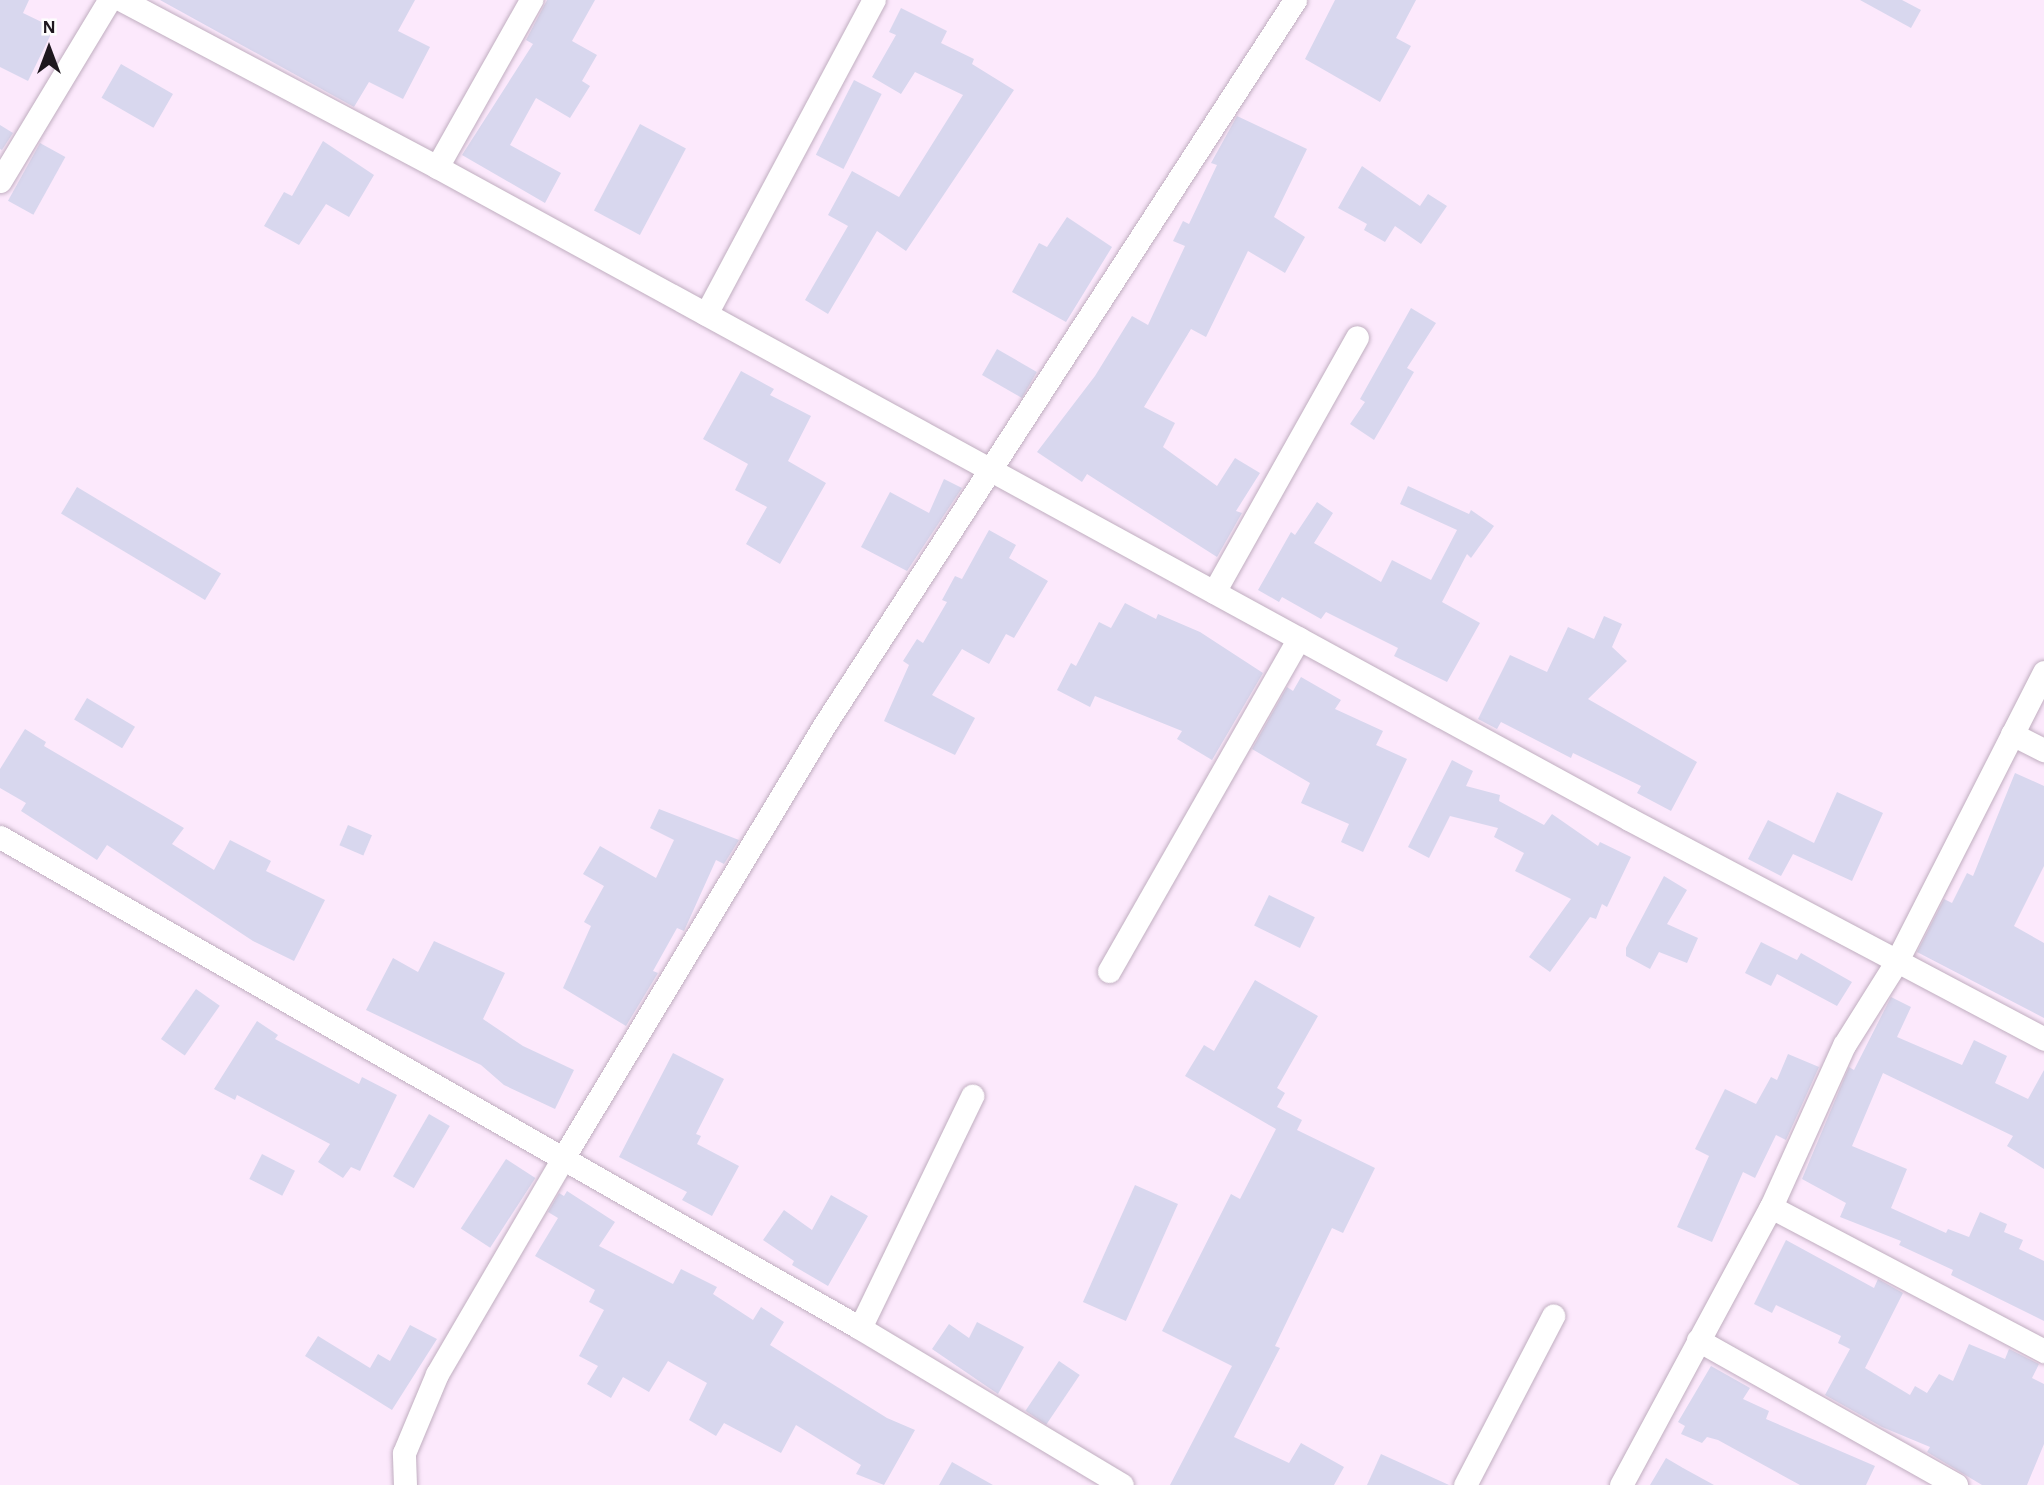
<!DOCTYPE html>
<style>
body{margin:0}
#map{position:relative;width:2044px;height:1485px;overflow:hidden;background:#fce9fc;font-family:"Alegreya Sans",sans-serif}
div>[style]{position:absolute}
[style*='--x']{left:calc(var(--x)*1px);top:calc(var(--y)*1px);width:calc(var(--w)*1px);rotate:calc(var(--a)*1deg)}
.building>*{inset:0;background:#d8d7ee;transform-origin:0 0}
.roads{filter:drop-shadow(0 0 2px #c0aec0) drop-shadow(0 0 2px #c0aec0)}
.street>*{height:23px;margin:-11.5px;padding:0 11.5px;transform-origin:11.5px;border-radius:11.5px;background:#fff}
span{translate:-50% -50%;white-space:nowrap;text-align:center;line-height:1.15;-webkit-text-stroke:6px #fdfdfd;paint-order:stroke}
.north{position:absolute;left:14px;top:14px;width:70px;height:70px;-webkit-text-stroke:5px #fdfdfd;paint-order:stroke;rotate:0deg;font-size:19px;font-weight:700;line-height:28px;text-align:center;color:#1f181f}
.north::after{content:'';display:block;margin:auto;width:24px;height:32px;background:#1f181f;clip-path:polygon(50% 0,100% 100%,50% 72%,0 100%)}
</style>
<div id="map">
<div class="building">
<i style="clip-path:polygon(0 0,29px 0,23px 13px,54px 28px,28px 81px,0 67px)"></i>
<i style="clip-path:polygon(160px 0,415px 0,398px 31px,430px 47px,403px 99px,369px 82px,354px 107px)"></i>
<i style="clip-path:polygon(547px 0,595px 0,572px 41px,597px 55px,582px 81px,590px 86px,570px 118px,536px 98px,510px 145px,561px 173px,545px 203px,462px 155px,533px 44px,526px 40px)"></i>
<i style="clip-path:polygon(1335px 0,1416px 0,1396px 38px,1411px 46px,1380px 102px,1305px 59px)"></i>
<i style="clip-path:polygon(1860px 0,1902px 0,1921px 10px,1911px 28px)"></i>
<i style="clip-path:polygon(901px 8px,947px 31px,941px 43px,974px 59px,972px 64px,1014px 90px,906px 251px,877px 231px,828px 314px,805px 300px,848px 226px,828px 215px,852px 171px,899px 197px,963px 95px,915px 72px,901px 94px,872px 77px,896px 35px,889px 32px)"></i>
<i style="left:121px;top:64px;width:60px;height:39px;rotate:30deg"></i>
<i style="left:854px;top:80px;width:31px;height:84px;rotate:27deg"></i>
<i style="clip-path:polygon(1237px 116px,1307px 149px,1274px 217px,1305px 237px,1285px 273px,1248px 251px,1206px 337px,1191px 329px,1144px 407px,1175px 423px,1163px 447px,1217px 486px,1235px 458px,1260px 473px,1236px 511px,1242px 513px,1217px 557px,1087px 474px,1082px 482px,1037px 452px,1095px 376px,1132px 316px,1148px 325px,1185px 246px,1173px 241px,1183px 221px,1189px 224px,1217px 165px,1211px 163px)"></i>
<i style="left:640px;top:124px;width:52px;height:98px;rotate:28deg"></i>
<i style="clip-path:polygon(0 125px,13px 133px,2px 150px,0 149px)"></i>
<i style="clip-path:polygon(323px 141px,374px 175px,349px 217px,326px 204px,299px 245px,264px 226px,284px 192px,292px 196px)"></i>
<i style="left:40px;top:143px;width:29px;height:66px;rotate:29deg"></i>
<i style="clip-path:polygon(1362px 166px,1420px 206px,1428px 194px,1447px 206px,1421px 244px,1395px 226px,1385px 242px,1364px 230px,1367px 224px,1338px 208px)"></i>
<i style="clip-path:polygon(1067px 217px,1112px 247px,1066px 322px,1012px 292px,1039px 243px,1047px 247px)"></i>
<i style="clip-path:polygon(1411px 308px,1436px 323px,1407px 368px,1414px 372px,1374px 440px,1350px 424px,1365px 402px,1360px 399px)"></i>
<i style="left:997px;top:349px;width:46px;height:30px;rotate:30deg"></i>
<i style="clip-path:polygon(741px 371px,774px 389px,770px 395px,811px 416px,788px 461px,826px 483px,780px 564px,746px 544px,767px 507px,735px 490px,748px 464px,703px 439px)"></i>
<i style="clip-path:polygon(944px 479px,962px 488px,907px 571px,861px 547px,890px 492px,929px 513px)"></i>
<i style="clip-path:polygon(1408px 486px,1469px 514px,1471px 510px,1494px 526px,1471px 558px,1467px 554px,1442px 602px,1480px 623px,1447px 682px,1394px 656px,1398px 648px,1326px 612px,1321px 619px,1282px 597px,1279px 602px,1258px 590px,1291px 532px,1295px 535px,1317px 502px,1333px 513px,1314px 543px,1381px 582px,1392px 560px,1431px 580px,1457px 530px,1400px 504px)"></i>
<i style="left:77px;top:487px;width:168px;height:31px;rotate:31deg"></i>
<i style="clip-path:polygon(989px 530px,1016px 545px,1009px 558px,1048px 581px,1014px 638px,1006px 634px,989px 664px,962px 649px,932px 695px,975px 718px,955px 755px,884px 721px,909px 665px,903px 661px,917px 639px,923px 643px,947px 602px,942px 600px,955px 576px,962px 579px)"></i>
<i style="clip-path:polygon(1125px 603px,1156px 619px,1158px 614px,1200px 632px,1263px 673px,1212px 760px,1177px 739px,1182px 731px,1095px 696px,1090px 707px,1057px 690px,1071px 663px,1076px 666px,1099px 622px,1111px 628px)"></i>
<i style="clip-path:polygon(1604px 616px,1622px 624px,1612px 647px,1627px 661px,1588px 699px,1697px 762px,1671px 811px,1637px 793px,1641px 786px,1573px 753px,1571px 758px,1501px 722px,1497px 729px,1478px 719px,1510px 655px,1547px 672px,1568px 627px,1594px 639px)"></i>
<i style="clip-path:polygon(1301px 677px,1341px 700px,1335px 709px,1383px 731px,1376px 745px,1407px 759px,1363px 852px,1341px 842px,1349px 824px,1301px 803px,1310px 783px,1252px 749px,1287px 687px,1293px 691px)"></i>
<i style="left:87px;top:698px;width:56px;height:25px;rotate:31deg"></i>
<i style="clip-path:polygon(25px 729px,46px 742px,44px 746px,184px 828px,172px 844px,214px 870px,230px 840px,271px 861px,266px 871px,325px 900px,294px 961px,253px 941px,107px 845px,97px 860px,21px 811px,26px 803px,0 788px,0 769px)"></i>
<i style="clip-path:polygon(1452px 760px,1473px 771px,1466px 786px,1500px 795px,1499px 801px,1544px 825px,1552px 814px,1598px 846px,1600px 842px,1631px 857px,1607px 907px,1602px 904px,1596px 919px,1590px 917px,1550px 972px,1529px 957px,1571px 899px,1515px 871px,1524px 853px,1494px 837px,1498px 828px,1450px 816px,1429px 858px,1408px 847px)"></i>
<i style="clip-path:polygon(2015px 773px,2044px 786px,2044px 866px,2014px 926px,2044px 943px,2044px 1018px,1917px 952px,1944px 899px,1952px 903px,1967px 873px,1973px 876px)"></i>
<i style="clip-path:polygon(1837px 792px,1883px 813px,1852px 881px,1793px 854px,1781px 876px,1748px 859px,1768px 820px,1814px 843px)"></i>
<i style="clip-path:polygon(659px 809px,739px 840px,724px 864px,716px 860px,684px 931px,677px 928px,653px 971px,658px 973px,626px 1026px,563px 988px,591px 926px,584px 922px,604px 886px,583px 874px,600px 846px,656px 878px,674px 840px,650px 828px)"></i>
<i style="left:348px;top:825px;width:26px;height:22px;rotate:23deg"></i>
<i style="clip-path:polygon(1664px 876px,1687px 890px,1667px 924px,1698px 938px,1687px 963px,1659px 952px,1650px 969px,1626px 956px,1626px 948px)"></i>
<i style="left:1269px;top:895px;width:51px;height:34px;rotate:26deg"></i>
<i style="clip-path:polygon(434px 941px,505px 973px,483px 1019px,523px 1046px,574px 1070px,555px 1109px,504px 1085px,481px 1065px,366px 1010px,393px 958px,418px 972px)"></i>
<i style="clip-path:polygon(1761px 942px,1797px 960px,1801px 953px,1852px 982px,1837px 1006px,1777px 974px,1771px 986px,1745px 973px)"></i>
<i style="clip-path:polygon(1255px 980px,1318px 1016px,1277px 1088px,1285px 1093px,1277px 1107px,1302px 1120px,1297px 1130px,1375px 1168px,1343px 1233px,1332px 1228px,1275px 1346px,1280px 1348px,1234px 1437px,1289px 1463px,1301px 1443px,1344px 1467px,1334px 1485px,1170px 1485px,1232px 1366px,1162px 1331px,1231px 1194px,1240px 1199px,1276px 1129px,1185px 1076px,1204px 1045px,1214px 1051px)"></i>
<i style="left:196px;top:989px;width:29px;height:61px;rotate:35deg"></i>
<i style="clip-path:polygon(1891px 997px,1911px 1007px,1897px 1037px,1962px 1065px,1974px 1040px,2007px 1056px,1995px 1083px,2028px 1099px,2044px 1070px,2044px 1169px,2007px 1146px,2013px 1136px,1883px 1073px,1852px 1146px,1907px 1169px,1891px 1208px,1946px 1233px,1948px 1229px,1969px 1237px,1980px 1212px,2007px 1224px,2004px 1232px,2023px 1240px,2019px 1249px,2044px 1261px,2044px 1321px,1951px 1275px,1953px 1270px,1899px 1245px,1901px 1241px,1840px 1217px,1846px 1203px,1802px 1179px,1849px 1067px,1854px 1070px)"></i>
<i style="clip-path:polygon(257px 1021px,278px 1035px,275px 1039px,359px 1084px,362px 1077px,397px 1095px,360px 1171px,351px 1167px,343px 1178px,318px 1162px,330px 1144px,237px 1095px,235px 1100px,214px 1089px)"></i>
<i style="clip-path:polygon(673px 1053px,724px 1079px,696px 1134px,701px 1136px,697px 1144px,739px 1166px,712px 1216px,682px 1200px,687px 1192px,619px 1157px)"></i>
<i style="clip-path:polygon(1788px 1054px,1819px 1067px,1786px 1140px,1776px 1135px,1755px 1178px,1743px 1172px,1712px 1242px,1677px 1227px,1709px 1156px,1695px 1149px,1725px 1089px,1756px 1104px,1771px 1077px,1777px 1080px)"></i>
<i style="left:429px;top:1114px;width:24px;height:72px;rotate:30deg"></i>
<i style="left:262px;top:1154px;width:37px;height:28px;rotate:27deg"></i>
<i style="left:506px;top:1159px;width:35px;height:83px;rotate:33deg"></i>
<i style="left:1135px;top:1185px;width:47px;height:128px;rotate:24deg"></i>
<i style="clip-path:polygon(567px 1191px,615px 1222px,599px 1246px,673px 1284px,681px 1269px,717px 1287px,713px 1294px,753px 1320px,761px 1307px,784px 1322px,770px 1345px,887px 1418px,915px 1430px,884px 1485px,856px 1474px,861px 1465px,796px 1425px,781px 1453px,724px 1423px,716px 1436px,689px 1420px,707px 1383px,668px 1361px,649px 1392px,623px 1377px,611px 1398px,587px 1384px,598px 1366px,579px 1356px,604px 1310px,589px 1302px,595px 1290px,535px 1256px,558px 1218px,548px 1212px,559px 1193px,564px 1196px)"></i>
<i style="clip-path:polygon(831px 1195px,868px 1216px,828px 1286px,792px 1265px,794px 1261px,763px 1240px,784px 1210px,812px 1230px)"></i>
<i style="clip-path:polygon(1786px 1240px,1874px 1288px,1878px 1279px,1903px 1293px,1865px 1368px,1910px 1395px,1915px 1386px,1927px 1393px,1939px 1374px,1953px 1381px,1969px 1344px,2005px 1359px,2009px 1349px,2039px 1364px,2032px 1378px,2044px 1384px,2044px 1444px,2027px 1485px,1982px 1485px,1927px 1452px,1930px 1447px,1882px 1427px,1825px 1395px,1850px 1349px,1838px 1343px,1841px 1336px,1776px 1305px,1772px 1313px,1754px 1304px)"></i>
<i style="clip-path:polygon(977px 1322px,1024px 1347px,998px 1394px,932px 1349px,949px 1324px,969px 1338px)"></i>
<i style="clip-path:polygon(410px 1325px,437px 1339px,392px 1410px,305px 1356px,318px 1336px,370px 1368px,378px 1354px,390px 1361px)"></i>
<i style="left:1059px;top:1361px;width:25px;height:60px;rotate:34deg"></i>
<i style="clip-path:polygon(1711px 1366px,1750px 1388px,1743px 1399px,1769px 1411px,1766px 1419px,1875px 1466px,1866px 1485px,1800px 1485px,1718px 1440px,1707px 1437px,1702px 1443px,1681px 1434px,1685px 1426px,1678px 1422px)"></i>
<i style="clip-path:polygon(1381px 1454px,1449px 1485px,1367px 1485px)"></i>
<i style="clip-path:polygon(1666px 1458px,1683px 1468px,1714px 1485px,1650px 1485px)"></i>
<i style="clip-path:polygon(952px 1462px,993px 1485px,939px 1485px)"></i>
</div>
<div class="roads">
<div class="street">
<i style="--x:122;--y:0;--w:357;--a:27.9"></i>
<i style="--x:437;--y:167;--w:1359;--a:28.68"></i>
<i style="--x:1629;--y:819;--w:470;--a:27.9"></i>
<i style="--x:437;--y:167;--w:192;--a:-60.6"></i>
<i style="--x:0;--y:181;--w:211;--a:-58.9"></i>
<i style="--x:706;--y:314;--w:356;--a:-61.9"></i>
<i style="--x:1214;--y:592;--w:292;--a:-60.7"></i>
<i style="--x:2044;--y:672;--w:324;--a:117"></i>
<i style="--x:1897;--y:961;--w:99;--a:122.2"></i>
<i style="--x:1844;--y:1045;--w:178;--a:114.3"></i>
<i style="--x:1771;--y:1207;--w:309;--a:27.8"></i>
<i style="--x:2012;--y:734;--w:36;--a:27"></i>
<i style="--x:0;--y:837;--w:990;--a:29.72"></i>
<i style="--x:860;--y:1328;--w:305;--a:30.9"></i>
<i style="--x:1109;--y:971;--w:383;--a:-60.3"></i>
<i style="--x:860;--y:1328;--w:258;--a:-64.2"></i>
<i style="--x:1698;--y:1340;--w:296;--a:29.3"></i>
<i style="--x:405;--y:1485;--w:32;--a:-92"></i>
<i style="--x:404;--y:1453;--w:86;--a:-67.3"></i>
<i style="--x:437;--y:1374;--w:250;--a:-59.7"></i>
<i style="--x:563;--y:1158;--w:507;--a:-58.88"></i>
<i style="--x:825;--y:724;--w:863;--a:-57.01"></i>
<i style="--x:1465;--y:1485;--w:191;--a:-62.5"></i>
<i style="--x:1621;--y:1485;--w:316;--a:-61.7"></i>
</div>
</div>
<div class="north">N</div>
</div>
